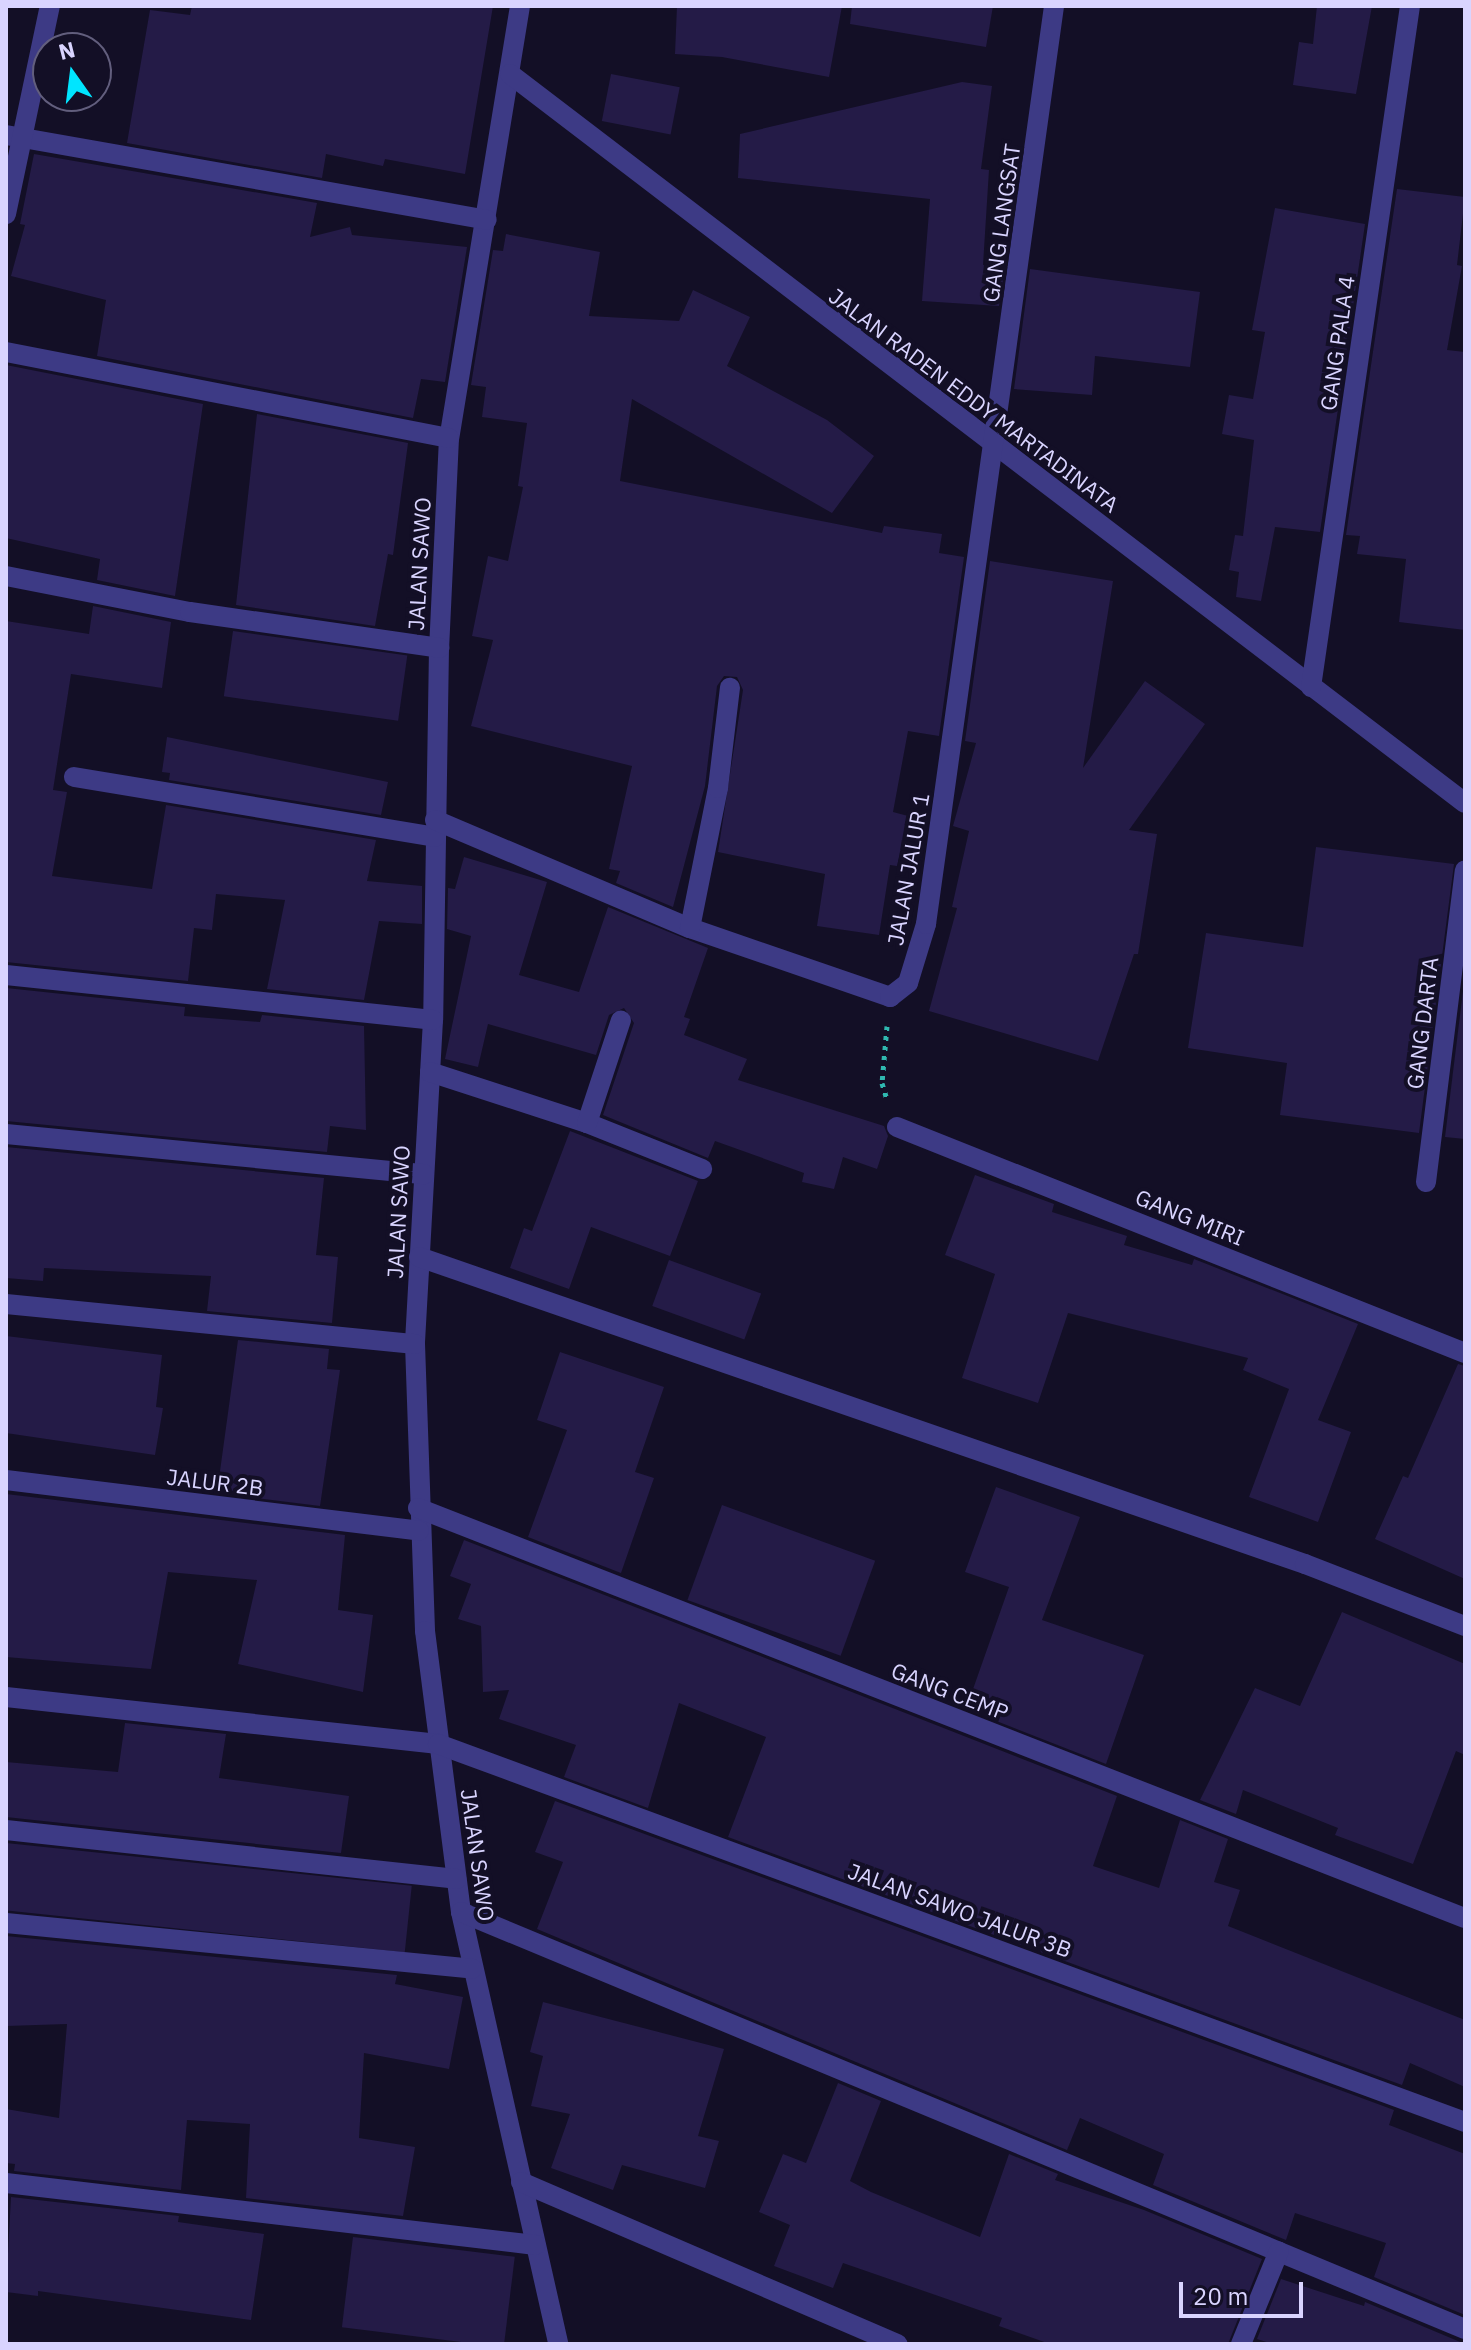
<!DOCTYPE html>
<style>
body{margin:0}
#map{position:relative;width:1471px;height:2350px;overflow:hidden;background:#130f26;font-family:"IBM Plex Sans",sans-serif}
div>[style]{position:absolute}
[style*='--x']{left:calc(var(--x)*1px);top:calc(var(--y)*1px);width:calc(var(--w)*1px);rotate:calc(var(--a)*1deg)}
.building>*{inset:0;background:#241b47;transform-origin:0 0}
.path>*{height:5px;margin-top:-2.5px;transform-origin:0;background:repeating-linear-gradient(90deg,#2fb8b0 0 4px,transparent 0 10px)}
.minor>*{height:20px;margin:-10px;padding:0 10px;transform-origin:10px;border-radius:10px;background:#3d3a85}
span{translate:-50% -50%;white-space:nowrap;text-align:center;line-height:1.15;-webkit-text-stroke:8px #130f26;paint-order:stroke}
.street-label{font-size:22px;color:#d9d4ff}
.frame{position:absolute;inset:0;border:8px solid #d9d4ff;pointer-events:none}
.north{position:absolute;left:32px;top:32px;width:80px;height:80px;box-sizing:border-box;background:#130f26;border:2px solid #625e7d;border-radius:50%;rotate:346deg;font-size:22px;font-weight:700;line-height:32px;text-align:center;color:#d9d4ff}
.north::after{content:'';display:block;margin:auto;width:28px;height:36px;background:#00e5ff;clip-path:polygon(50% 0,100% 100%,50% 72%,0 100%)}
.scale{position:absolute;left:1179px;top:2282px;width:124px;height:36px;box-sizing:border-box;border:4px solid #d9d4ff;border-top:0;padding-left:10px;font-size:24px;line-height:28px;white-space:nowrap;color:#d9d4ff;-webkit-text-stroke:6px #130f26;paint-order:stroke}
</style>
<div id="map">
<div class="building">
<i style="clip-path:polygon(192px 6px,493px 6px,465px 174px,385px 159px,383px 166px,326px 154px,322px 178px,127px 143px,150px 10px,190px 15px)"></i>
<i style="clip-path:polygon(677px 6px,842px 6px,829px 77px,722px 57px,675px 54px)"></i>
<i style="clip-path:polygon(852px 6px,993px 6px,986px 47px,850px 24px)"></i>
<i style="clip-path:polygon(1317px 6px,1372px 6px,1356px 94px,1293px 85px,1299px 42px,1313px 44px)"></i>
<i style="left:611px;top:74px;width:70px;height:48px;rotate:11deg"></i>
<i style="clip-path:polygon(962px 82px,992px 86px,981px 169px,989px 170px,983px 265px,1005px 267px,999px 306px,922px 301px,930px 199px,738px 178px,740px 134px)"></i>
<i style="clip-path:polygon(34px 154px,317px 203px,310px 237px,350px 227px,352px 235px,467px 247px,445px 382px,421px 379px,413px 418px,97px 356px,106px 300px,11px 276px,25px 225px,20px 224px)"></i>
<i style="clip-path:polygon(1397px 189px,1465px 197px,1457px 265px,1462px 266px,1447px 350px,1465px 352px,1465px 630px,1399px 622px,1406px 559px,1357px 554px,1360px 536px,1346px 535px)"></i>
<i style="clip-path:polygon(1275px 208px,1365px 224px,1320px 532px,1275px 527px,1261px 601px,1236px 597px,1239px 572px,1229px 570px,1235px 535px,1243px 536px,1254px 440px,1222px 434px,1229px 395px,1253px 399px,1265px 332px,1252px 330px)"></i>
<i style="clip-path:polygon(506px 234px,600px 252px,589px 316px,679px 321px,693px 290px,750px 317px,727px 366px,827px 420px,874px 456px,832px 513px,632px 399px,620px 481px,882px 533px,884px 526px,942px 534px,939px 553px,964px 557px,939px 736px,908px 731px,893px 812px,908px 816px,897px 866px,890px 865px,879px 935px,817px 926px,825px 874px,718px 852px,743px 690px,737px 677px,724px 676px,717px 686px,705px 786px,673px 907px,616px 883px,620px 871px,609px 869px,632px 766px,471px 726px,493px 640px,472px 636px,488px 556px,508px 561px,523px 487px,518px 486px,527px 423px,482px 417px,486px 387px,471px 385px,493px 250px,503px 251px)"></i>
<i style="clip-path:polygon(1030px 269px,1200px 292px,1190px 367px,1095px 356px,1092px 395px,1014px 389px)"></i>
<i style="clip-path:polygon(6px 365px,203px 404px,175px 596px,97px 580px,100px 559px,6px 538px)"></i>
<i style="clip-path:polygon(257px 414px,408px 443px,393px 555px,388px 554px,375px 626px,236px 605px)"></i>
<i style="clip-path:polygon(990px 561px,1113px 581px,1083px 768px,1145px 681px,1205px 724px,1129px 830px,1157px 834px,1138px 954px,1134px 954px,1098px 1061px,929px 1011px,957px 908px,952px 907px,969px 831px,953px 826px,976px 743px,965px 741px)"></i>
<i style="clip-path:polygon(93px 606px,171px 622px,162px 688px,71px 674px,53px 790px,67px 792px,52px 876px,152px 889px,166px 805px,376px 840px,367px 881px,422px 886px,422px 924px,379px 921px,364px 1000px,267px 989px,285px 900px,216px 894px,212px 930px,194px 928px,188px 981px,6px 962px,6px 621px,89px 634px)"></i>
<i style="left:233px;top:631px;width:176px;height:66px;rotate:8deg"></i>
<i style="clip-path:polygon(167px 737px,388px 782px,381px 815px,169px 780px,170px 773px,162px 772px)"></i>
<i style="clip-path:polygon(1316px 847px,1454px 864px,1419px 1133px,1280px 1115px,1287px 1063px,1188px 1048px,1206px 933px,1303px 947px)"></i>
<i style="clip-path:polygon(464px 857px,547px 882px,519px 975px,579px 992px,608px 907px,708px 948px,684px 1017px,690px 1019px,684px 1035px,747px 1059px,738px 1080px,884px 1126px,888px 1136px,877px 1169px,843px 1157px,834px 1189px,802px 1182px,804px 1173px,715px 1141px,708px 1158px,603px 1115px,634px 1023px,624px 1008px,609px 1015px,596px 1055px,488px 1024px,478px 1067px,445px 1059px,471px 936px,447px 929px,448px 888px,455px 889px)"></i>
<i style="clip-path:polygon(1465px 975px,1465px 1139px,1445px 1137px)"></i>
<i style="clip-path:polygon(6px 988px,185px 1007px,184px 1016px,260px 1022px,262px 1015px,364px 1026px,366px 1130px,330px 1126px,327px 1152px,6px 1121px)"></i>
<i style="clip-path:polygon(570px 1131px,698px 1181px,670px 1256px,591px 1227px,569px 1289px,510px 1268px,524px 1228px,532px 1231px)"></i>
<i style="clip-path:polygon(6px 1147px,324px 1178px,316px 1255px,338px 1257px,332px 1323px,207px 1311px,211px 1276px,44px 1268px,43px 1281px,6px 1278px)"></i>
<i style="clip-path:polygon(975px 1175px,1054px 1204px,1052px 1212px,1127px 1236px,1124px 1245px,1192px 1265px,1194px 1259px,1358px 1324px,1318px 1420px,1351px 1432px,1318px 1522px,1249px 1497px,1289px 1389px,1243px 1370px,1248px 1358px,1068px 1313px,1038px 1403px,962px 1378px,995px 1274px,945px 1255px)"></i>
<i style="left:669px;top:1260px;width:98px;height:49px;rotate:20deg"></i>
<i style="clip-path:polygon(6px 1336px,162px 1355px,156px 1407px,163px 1408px,155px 1455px,6px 1433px)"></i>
<i style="clip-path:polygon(238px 1340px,329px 1349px,327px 1369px,340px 1370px,320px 1506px,217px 1493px)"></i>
<i style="clip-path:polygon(560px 1352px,664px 1387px,635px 1472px,654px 1478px,621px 1573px,528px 1537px,567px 1430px,537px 1420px)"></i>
<i style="clip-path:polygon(1458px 1364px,1465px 1366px,1465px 1579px,1375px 1539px,1403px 1476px,1408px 1478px)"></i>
<i style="clip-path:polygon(996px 1487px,1080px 1517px,1042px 1620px,1144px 1655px,1106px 1764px,966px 1709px,1009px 1587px,965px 1572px)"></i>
<i style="clip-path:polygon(6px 1494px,345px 1535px,338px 1610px,373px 1615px,363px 1692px,238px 1664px,257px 1580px,168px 1572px,151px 1669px,6px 1657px)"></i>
<i style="left:722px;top:1505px;width:163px;height:101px;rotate:20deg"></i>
<i style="clip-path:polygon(464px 1540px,1117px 1796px,1093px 1866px,1159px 1888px,1180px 1820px,1228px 1839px,1214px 1882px,1240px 1890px,1228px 1926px,1465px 2020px,1465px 2087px,1410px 2063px,1402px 2085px,728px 1837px,766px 1737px,679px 1703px,648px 1808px,564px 1777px,576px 1745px,499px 1719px,509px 1690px,483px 1692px,481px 1626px,458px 1619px,471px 1584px,450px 1576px)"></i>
<i style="clip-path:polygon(1342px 1612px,1465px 1664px,1465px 1755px,1456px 1751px,1413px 1864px,1335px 1835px,1338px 1828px,1243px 1790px,1236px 1814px,1200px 1800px,1255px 1688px,1300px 1706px)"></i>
<i style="clip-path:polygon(125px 1723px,226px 1734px,219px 1778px,349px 1796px,341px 1853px,6px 1817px,6px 1762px,118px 1772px)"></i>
<i style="clip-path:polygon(555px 1801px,1394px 2110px,1389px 2125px,1465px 2154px,1465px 2315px,1374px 2277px,1386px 2243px,1295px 2213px,1286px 2240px,1153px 2185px,1164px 2154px,1080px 2118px,1067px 2150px,537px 1929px,563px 1862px,535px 1852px)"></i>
<i style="left:6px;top:1843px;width:408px;height:67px;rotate:6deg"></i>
<i style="clip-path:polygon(6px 1936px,397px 1975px,395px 1984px,463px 1997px,449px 2069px,364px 2053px,359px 2138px,415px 2147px,403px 2216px,246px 2198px,250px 2124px,187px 2120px,181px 2190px,14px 2171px,15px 2164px,6px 2163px,6px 2109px,59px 2118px,67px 2024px,6px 2026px)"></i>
<i style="clip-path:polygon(543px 2002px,724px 2049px,698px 2136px,719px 2141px,705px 2188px,622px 2165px,613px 2190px,551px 2168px,570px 2114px,531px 2106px,543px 2056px,530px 2052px)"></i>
<i style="clip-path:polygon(838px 2083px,881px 2101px,850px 2181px,871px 2192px,980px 2237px,1009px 2154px,1058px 2174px,1055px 2180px,1144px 2210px,1262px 2259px,1228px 2344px,1050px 2344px,999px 2326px,1002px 2318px,843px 2263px,833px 2288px,774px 2266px,790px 2225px,759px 2212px,783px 2154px,806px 2163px)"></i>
<i style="clip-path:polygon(11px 2197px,179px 2216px,178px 2222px,264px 2234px,251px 2320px,38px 2291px,38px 2296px,6px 2292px)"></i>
<i style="left:353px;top:2237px;width:163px;height:91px;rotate:7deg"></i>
<i style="clip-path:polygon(1281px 2279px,1364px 2306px,1365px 2302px,1465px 2344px,1273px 2344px,1257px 2339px)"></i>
</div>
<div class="path">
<i style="--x:887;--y:1026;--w:57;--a:95"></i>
<i style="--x:882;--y:1083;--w:17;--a:73"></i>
</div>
<div class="minor">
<i style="--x:520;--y:6;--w:438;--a:99.3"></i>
<i style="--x:449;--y:438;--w:210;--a:92.7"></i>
<i style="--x:439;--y:648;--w:372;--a:90.9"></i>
<i style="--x:433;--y:1020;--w:324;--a:93.2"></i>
<i style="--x:415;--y:1344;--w:287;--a:88"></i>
<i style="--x:425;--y:1631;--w:283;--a:82.7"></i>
<i style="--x:461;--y:1912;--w:443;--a:77.3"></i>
<i style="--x:510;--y:74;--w:1201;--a:37.36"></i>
<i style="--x:6;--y:135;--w:488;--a:10"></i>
<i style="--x:6;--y:214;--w:213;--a:-78.1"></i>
<i style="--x:6;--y:352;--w:451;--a:11"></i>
<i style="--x:6;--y:576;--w:187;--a:11.1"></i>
<i style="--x:190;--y:612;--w:252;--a:8.2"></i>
<i style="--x:1311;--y:687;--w:688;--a:-81.73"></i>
<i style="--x:74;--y:777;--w:366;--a:9.4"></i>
<i style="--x:435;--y:820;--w:277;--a:23"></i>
<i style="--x:690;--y:928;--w:212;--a:19"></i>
<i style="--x:890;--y:997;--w:23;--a:-38"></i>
<i style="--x:908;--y:983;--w:62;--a:-73"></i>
<i style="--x:926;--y:924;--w:927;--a:-82.06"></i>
<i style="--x:690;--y:928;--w:143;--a:-78.7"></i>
<i style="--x:718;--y:788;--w:101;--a:-83.2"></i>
<i style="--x:6;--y:975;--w:429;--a:6"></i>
<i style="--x:430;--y:1072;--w:165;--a:18"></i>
<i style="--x:587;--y:1123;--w:124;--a:21.8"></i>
<i style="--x:587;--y:1123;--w:108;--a:-71.7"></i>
<i style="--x:897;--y:1127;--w:611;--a:21.7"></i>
<i style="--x:6;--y:1134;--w:420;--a:5.5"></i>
<i style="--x:1426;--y:1182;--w:314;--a:-82.9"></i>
<i style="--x:419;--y:1257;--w:938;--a:19.11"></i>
<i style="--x:1305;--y:1564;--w:172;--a:21.2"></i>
<i style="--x:6;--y:1304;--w:411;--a:5.6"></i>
<i style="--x:6;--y:1480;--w:416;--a:7"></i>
<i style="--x:418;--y:1508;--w:1124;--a:21.39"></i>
<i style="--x:6;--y:1697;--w:435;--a:6.2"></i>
<i style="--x:438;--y:1744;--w:1094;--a:20.21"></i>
<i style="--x:6;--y:1830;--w:453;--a:6.2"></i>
<i style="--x:461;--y:1912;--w:1087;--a:22.56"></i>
<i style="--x:6;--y:1923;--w:468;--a:5.6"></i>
<i style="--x:521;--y:2182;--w:410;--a:23.3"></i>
<i style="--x:6;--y:2183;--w:533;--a:6.68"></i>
<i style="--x:1241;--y:2344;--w:100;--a:-67.8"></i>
</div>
<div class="street-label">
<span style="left:1001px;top:223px;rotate:-82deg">GANG LANGSAT</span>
<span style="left:1337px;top:343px;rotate:-82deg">GANG PALA 4</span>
<span style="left:974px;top:400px;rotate:37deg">JALAN RADEN EDDY MARTADINATA</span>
<span style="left:419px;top:564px;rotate:-87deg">JALAN SAWO</span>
<span style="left:908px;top:869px;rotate:-80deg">JALAN JALUR 1</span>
<span style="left:1422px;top:1023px;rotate:-83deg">GANG DARTA</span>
<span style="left:398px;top:1212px;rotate:-87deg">JALAN SAWO</span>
<span style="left:1190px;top:1217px;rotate:22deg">GANG MIRI</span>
<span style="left:215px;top:1482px;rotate:7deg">JALUR 2B</span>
<span style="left:950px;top:1691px;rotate:21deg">GANG CEMP</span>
<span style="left:478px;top:1855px;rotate:82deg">JALAN SAWO</span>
<span style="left:960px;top:1910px;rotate:20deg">JALAN SAWO JALUR 3B</span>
</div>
<div class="frame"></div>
<div class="north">N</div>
<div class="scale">20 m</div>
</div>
